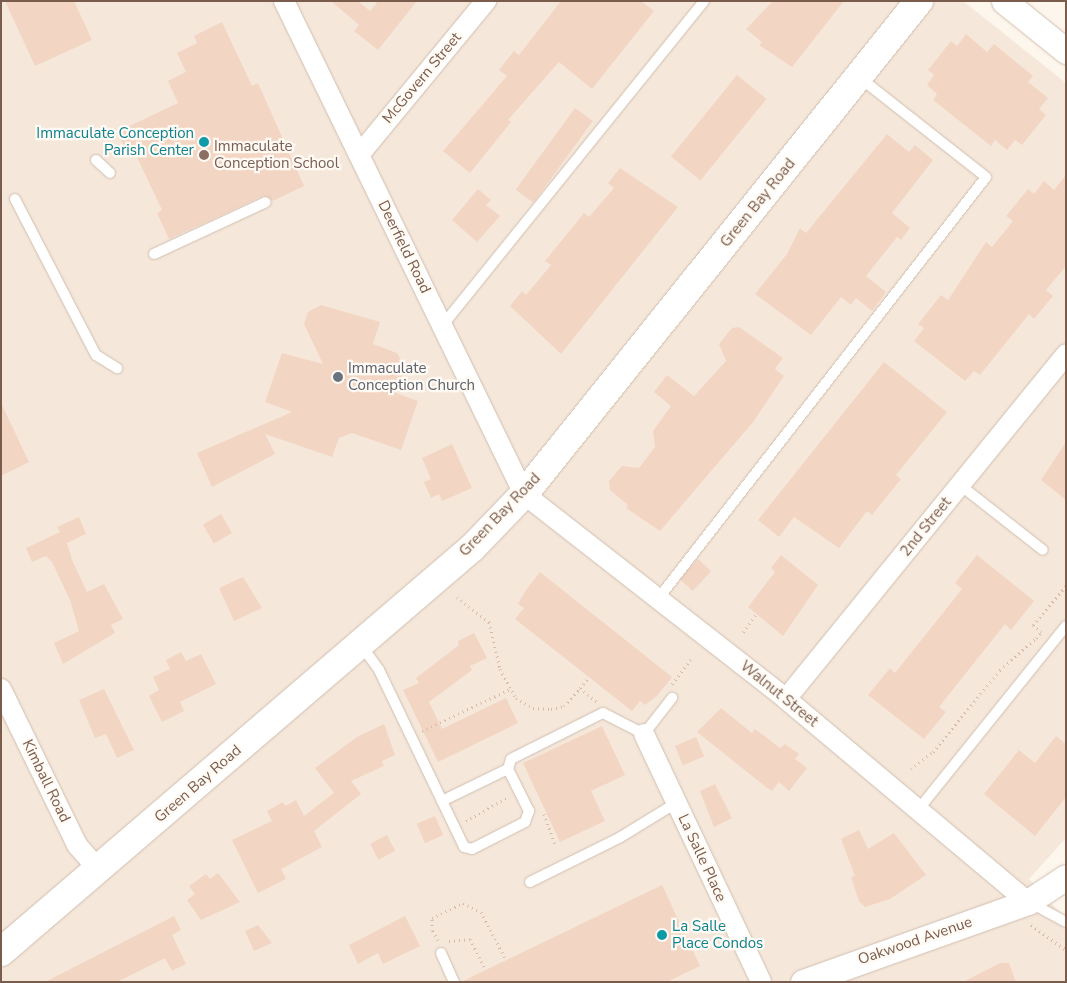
<!DOCTYPE html>
<style>
body{margin:0}
#map{position:relative;width:1067px;height:983px;overflow:hidden;background:#fdf6ec;font-family:"Nunito Sans",sans-serif}
div>[style]{position:absolute}
[style*='--x']{left:calc(var(--x)*1px);top:calc(var(--y)*1px);width:calc(var(--w)*1px);rotate:calc(var(--a)*1deg)}
.residential>*{inset:0;background:#f5e8da}
.building>*{inset:0;background:#f3d5c3;transform-origin:0 0}
.path>*{height:3px;margin-top:-1.5px;transform-origin:0;background:repeating-linear-gradient(90deg,#d9b8a5 0 1px,transparent 0 5px)}
.roads{filter:drop-shadow(0 0 1px #d1beb0) drop-shadow(0 0 1px #d1beb0)}
.service>*{height:10px;margin:-5px;padding:0 5px;transform-origin:5px;border-radius:5px;background:#fff}
.minor>*{height:20px;margin:-10px;padding:0 10px;transform-origin:10px;border-radius:10px;background:#fff}
.tertiary>*{height:25px;margin:-12.5px;padding:0 12.5px;transform-origin:12.5px;border-radius:12.5px;background:#fff}
.secondary>*{height:28px;margin:-14px;padding:0 14px;transform-origin:14px;border-radius:14px;background:#fff}
.dots>*{width:14px;height:14px;translate:-50% -50%;box-sizing:border-box;border:2px solid #fffaf3;border-radius:50%}
span{translate:-50% -50%;white-space:nowrap;text-align:center;line-height:1.15;-webkit-text-stroke:4.5px #fffaf3;paint-order:stroke}
.street-label{font-size:15px;color:#7a5c4d}
.culture-label{font-size:15px;color:#0d838f}
.right{translate:-100% -50%;text-align:right}
.left{translate:0 -50%;text-align:left}
.education-label{font-size:15px;color:#785e54}
.worship-label{font-size:15px;color:#5b616d}
.frame{position:absolute;inset:0;border:2px solid #7a5c4d;pointer-events:none}
</style>
<div id="map">
<div class="residential">
<i style="clip-path:polygon(1px 1px,963px 1px,1066px 83px,1066px 838px,1029px 879px,1066px 919px,1066px 982px,1px 982px)"></i>
</div>
<div class="building">
<i style="clip-path:polygon(5px 1px,74px 1px,92px 40px,35px 66px)"></i>
<i style="clip-path:polygon(331px 1px,358px 1px,370px 11px,378px 1px,417px 1px,378px 50px,354px 31px,359px 25px)"></i>
<i style="clip-path:polygon(561px 1px,641px 1px,654px 11px,592px 89px,559px 62px,508px 120px,511px 122px,470px 173px,443px 151px,507px 76px,499px 70px,514px 51px,519px 55px)"></i>
<i style="clip-path:polygon(773px 1px,844px 1px,792px 67px,759px 45px,762px 42px,746px 29px)"></i>
<i style="clip-path:polygon(222px 22px,252px 86px,258px 83px,304px 186px,273px 201px,263px 196px,169px 239px,157px 213px,162px 210px,135px 153px,129px 156px,117px 132px,178px 103px,168px 81px,186px 72px,177px 53px,197px 43px,194px 36px)"></i>
<i style="clip-path:polygon(966px 34px,987px 52px,994px 44px,1033px 76px,1028px 82px,1048px 98px,1039px 109px,1046px 115px,1022px 145px,1015px 140px,1007px 150px,995px 140px,991px 146px,933px 100px,937px 94px,927px 85px,934px 75px,928px 70px,951px 41px,957px 46px)"></i>
<i style="left:737px;top:75px;width:38px;height:105px;rotate:39deg"></i>
<i style="left:575px;top:108px;width:22px;height:101px;rotate:36deg"></i>
<i style="clip-path:polygon(887px 134px,909px 152px,915px 145px,933px 160px,892px 213px,910px 228px,901px 240px,897px 237px,866px 276px,886px 292px,872px 311px,856px 298px,851px 305px,841px 297px,811px 335px,755px 294px,787px 254px,800px 228px,806px 233px)"></i>
<i style="clip-path:polygon(620px 168px,678px 207px,561px 354px,510px 306px,522px 291px,526px 295px,551px 265px,545px 261px,584px 213px,589px 217px,614px 188px,608px 183px)"></i>
<i style="clip-path:polygon(1066px 175px,1066px 266px,1046px 290px,1053px 296px,1034px 319px,1029px 314px,980px 375px,974px 371px,965px 381px,914px 341px,924px 328px,918px 324px,941px 295px,948px 300px,986px 242px,992px 247px,1013px 221px,1006px 216px,1028px 189px,1034px 194px,1044px 181px,1054px 190px)"></i>
<i style="clip-path:polygon(478px 189px,491px 200px,486px 205px,500px 216px,477px 242px,452px 220px)"></i>
<i style="clip-path:polygon(321px 305px,380px 322px,373px 344px,397px 353px,405px 368px,396px 393px,418px 401px,401px 450px,352px 433px,339px 438px,332px 457px,265px 434px,275px 454px,212px 487px,197px 453px,292px 412px,265px 402px,282px 353px,323px 364px,304px 324px,308px 312px)"></i>
<i style="clip-path:polygon(739px 327px,783px 358px,775px 369px,784px 376px,753px 422px,660px 531px,626px 508px,628px 505px,610px 490px,609px 481px,622px 466px,639px 468px,655px 447px,653px 431px,671px 406px,654px 392px,667px 375px,694px 396px,726px 361px,719px 344px,732px 328px)"></i>
<i style="clip-path:polygon(884px 362px,947px 412px,896px 475px,901px 479px,872px 515px,867px 511px,839px 548px,794px 517px,779px 537px,758px 520px)"></i>
<i style="clip-path:polygon(1px 403px,29px 462px,1px 476px)"></i>
<i style="clip-path:polygon(1066px 442px,1066px 500px,1041px 480px)"></i>
<i style="clip-path:polygon(452px 444px,472px 488px,442px 501px,439px 494px,431px 498px,424px 482px,431px 479px,422px 458px)"></i>
<i style="left:221px;top:514px;width:22px;height:21px;rotate:60deg"></i>
<i style="clip-path:polygon(79px 517px,86px 534px,67px 543px,72px 560px,87px 592px,104px 584px,123px 619px,111px 625px,115px 633px,63px 664px,54px 643px,79px 631px,70px 600px,52px 562px,46px 556px,32px 562px,26px 548px,60px 532px,57px 527px)"></i>
<i style="clip-path:polygon(781px 555px,818px 585px,783px 636px,748px 607px,775px 572px,771px 568px)"></i>
<i style="clip-path:polygon(977px 555px,1034px 601px,1011px 630px,1005px 624px,939px 707px,946px 712px,924px 739px,868px 695px,890px 668px,895px 673px,962px 589px,955px 583px)"></i>
<i style="left:698px;top:559px;width:18px;height:27px;rotate:43deg"></i>
<i style="clip-path:polygon(540px 572px,672px 677px,657px 696px,645px 705px,640px 701px,632px 711px,515px 619px,524px 608px,518px 604px,526px 590px)"></i>
<i style="clip-path:polygon(243px 577px,262px 608px,234px 621px,219px 588px)"></i>
<i style="clip-path:polygon(474px 633px,487px 658px,470px 666px,472px 670px,429px 702px,442px 729px,506px 698px,518px 723px,438px 762px,403px 690px,419px 683px,416px 678px,459px 645px,458px 641px)"></i>
<i style="clip-path:polygon(181px 652px,186px 661px,201px 654px,216px 684px,180px 702px,184px 711px,162px 722px,149px 696px,159px 690px,153px 677px,170px 669px,166px 660px)"></i>
<i style="clip-path:polygon(104px 689px,134px 750px,117px 758px,106px 734px,95px 738px,79px 700px)"></i>
<i style="clip-path:polygon(721px 708px,752px 733px,755px 729px,780px 748px,785px 744px,799px 754px,795px 759px,807px 768px,789px 791px,779px 782px,772px 791px,767px 788px,697px 732px)"></i>
<i style="clip-path:polygon(384px 724px,395px 755px,382px 761px,384px 766px,351px 781px,361px 794px,314px 831px,322px 847px,281px 869px,286px 879px,258px 893px,232px 840px,272px 821px,267px 811px,283px 802px,285px 806px,296px 800px,304px 816px,334px 793px,315px 768px,357px 737px)"></i>
<i style="clip-path:polygon(602px 726px,625px 775px,591px 791px,605px 821px,560px 842px,523px 763px)"></i>
<i style="clip-path:polygon(1056px 736px,1066px 744px,1066px 797px,1035px 836px,984px 794px,1019px 750px,1035px 763px)"></i>
<i style="left:696px;top:737px;width:21px;height:23px;rotate:67deg"></i>
<i style="clip-path:polygon(715px 784px,732px 818px,714px 827px,700px 791px)"></i>
<i style="left:435px;top:816px;width:21px;height:20px;rotate:67deg"></i>
<i style="clip-path:polygon(859px 830px,868px 849px,894px 833px,926px 875px,890px 899px,865px 907px,859px 901px,851px 877px,855px 876px,841px 839px)"></i>
<i style="left:387px;top:835px;width:18px;height:19px;rotate:63deg"></i>
<i style="clip-path:polygon(218px 873px,240px 902px,201px 920px,187px 900px,195px 894px,189px 886px,206px 874px,210px 879px)"></i>
<i style="clip-path:polygon(662px 885px,700px 966px,667px 982px,461px 982px)"></i>
<i style="clip-path:polygon(174px 916px,181px 930px,172px 935px,186px 964px,172px 971px,165px 958px,117px 982px,45px 982px)"></i>
<i style="clip-path:polygon(405px 916px,420px 946px,383px 964px,378px 953px,358px 964px,349px 945px)"></i>
<i style="clip-path:polygon(258px 925px,272px 943px,254px 951px,245px 931px)"></i>
<i style="clip-path:polygon(1000px 963px,1009px 963px,1016px 982px,963px 982px)"></i>
</div>
<div class="path">
<i style="--x:457;--y:597;--w:41;--a:38"></i>
<i style="--x:489;--y:622;--w:48;--a:76.8"></i>
<i style="--x:500;--y:669;--w:33;--a:61"></i>
<i style="--x:516;--y:698;--w:20;--a:30"></i>
<i style="--x:533;--y:708;--w:18;--a:3"></i>
<i style="--x:551;--y:709;--w:13;--a:-13"></i>
<i style="--x:564;--y:706;--w:24;--a:-48"></i>
<i style="--x:580;--y:688;--w:22;--a:39"></i>
<i style="--x:743;--y:632;--w:22;--a:-54"></i>
<i style="--x:672;--y:684;--w:31;--a:-53"></i>
<i style="--x:580;--y:688;--w:14;--a:-51"></i>
<i style="--x:422;--y:731;--w:98;--a:-25.5"></i>
<i style="--x:911;--y:769;--w:28;--a:-38"></i>
<i style="--x:933;--y:752;--w:106;--a:-50.7"></i>
<i style="--x:1000;--y:670;--w:48;--a:-41.6"></i>
<i style="--x:1036;--y:638;--w:8;--a:-50"></i>
<i style="--x:1041;--y:632;--w:11;--a:-139"></i>
<i style="--x:1033;--y:625;--w:51;--a:-49.8"></i>
<i style="--x:544;--y:814;--w:33;--a:70"></i>
<i style="--x:466;--y:821;--w:48;--a:-29.7"></i>
<i style="--x:1031;--y:925;--w:43;--a:35.5"></i>
<i style="--x:438;--y:940;--w:12;--a:-121"></i>
<i style="--x:432;--y:930;--w:12;--a:-90"></i>
<i style="--x:432;--y:918;--w:34;--a:-26"></i>
<i style="--x:463;--y:903;--w:20;--a:27"></i>
<i style="--x:481;--y:912;--w:52;--a:62.4"></i>
<i style="--x:449;--y:941;--w:21;--a:-5"></i>
<i style="--x:470;--y:939;--w:33;--a:63"></i>
</div>
<div class="roads">
<div class="service">
<i style="--x:96;--y:160;--w:19;--a:43"></i>
<i style="--x:15;--y:199;--w:176;--a:62.6"></i>
<i style="--x:96;--y:355;--w:25;--a:32"></i>
<i style="--x:154;--y:254;--w:123;--a:-24.9"></i>
<i style="--x:442;--y:326;--w:417;--a:-51.1"></i>
<i style="--x:960;--y:485;--w:105;--a:38.1"></i>
<i style="--x:658;--y:599;--w:534;--a:-52.14"></i>
<i style="--x:986;--y:177;--w:162;--a:-141.8"></i>
<i style="--x:361;--y:645;--w:31;--a:54"></i>
<i style="--x:379;--y:670;--w:196;--a:64.3"></i>
<i style="--x:464;--y:847;--w:8;--a:14"></i>
<i style="--x:472;--y:849;--w:59;--a:-27"></i>
<i style="--x:525;--y:822;--w:12;--a:-70"></i>
<i style="--x:529;--y:811;--w:47;--a:-116.6"></i>
<i style="--x:508;--y:769;--w:10;--a:-73"></i>
<i style="--x:511;--y:759;--w:103;--a:-26.6"></i>
<i style="--x:603;--y:713;--w:46;--a:27.1"></i>
<i style="--x:644;--y:734;--w:46;--a:-52.1"></i>
<i style="--x:442;--y:801;--w:73;--a:-25.9"></i>
<i style="--x:918;--y:810;--w:236;--a:-51.2"></i>
<i style="--x:530;--y:882;--w:99;--a:-26.3"></i>
<i style="--x:619;--y:838;--w:67;--a:-31.6"></i>
<i style="--x:1029;--y:902;--w:42;--a:28.4"></i>
<i style="--x:441;--y:953;--w:32;--a:66"></i>
</div>
<div class="minor">
<i style="--x:284;--y:1;--w:548;--a:64.04"></i>
<i style="--x:524;--y:494;--w:333;--a:38"></i>
<i style="--x:786;--y:699;--w:316;--a:40"></i>
<i style="--x:359;--y:155;--w:200;--a:-50.5"></i>
<i style="--x:1;--y:689;--w:174;--a:64"></i>
<i style="--x:77;--y:845;--w:32;--a:49"></i>
<i style="--x:786;--y:699;--w:444;--a:-50.9"></i>
<i style="--x:644;--y:734;--w:274;--a:64.7"></i>
</div>
<div class="tertiary">
<i style="--x:1004;--y:1;--w:80;--a:38.9"></i>
<i style="--x:803;--y:982;--w:239;--a:-19.6"></i>
<i style="--x:1028;--y:902;--w:45;--a:-33.3"></i>
</div>
<div class="secondary">
<i style="--x:1;--y:952;--w:621;--a:-40.62"></i>
<i style="--x:472;--y:548;--w:75;--a:-46.1"></i>
<i style="--x:524;--y:494;--w:632;--a:-51.3"></i>
</div>
</div>
<div class="dots">
<i style="left:204px;top:142px;background:#0f9aa8"></i>
<i style="left:204px;top:155px;background:#8d6e63"></i>
<i style="left:338px;top:377px;background:#6b7280"></i>
<i style="left:662px;top:935px;background:#0f9aa8"></i>
</div>
<div class="street-label">
<span style="left:422px;top:78px;rotate:-50deg">McGovern Street</span>
<span style="left:758px;top:203px;rotate:-51deg">Green Bay Road</span>
<span style="left:404px;top:247px;rotate:64deg">Deerfield Road</span>
<span style="left:500px;top:515px;rotate:-46deg">Green Bay Road</span>
<span style="left:926px;top:527px;rotate:-51deg">2nd Street</span>
<span style="left:779px;top:694px;rotate:39deg">Walnut Street</span>
<span style="left:46px;top:781px;rotate:64deg">Kimball Road</span>
<span style="left:198px;top:784px;rotate:-41deg">Green Bay Road</span>
<span style="left:702px;top:858px;rotate:65deg">La Salle Place</span>
<span style="left:915px;top:941px;rotate:-19deg">Oakwood Avenue</span>
</div>
<div class="culture-label">
<span class="right" style="left:194px;top:142px">Immaculate Conception<br>Parish Center</span>
<span class="left" style="left:672px;top:935px">La Salle<br>Place Condos</span>
</div>
<div class="education-label">
<span class="left" style="left:214px;top:155px">Immaculate<br>Conception School</span>
</div>
<div class="worship-label">
<span class="left" style="left:348px;top:377px">Immaculate<br>Conception Church</span>
</div>
<div class="frame"></div>
</div>
